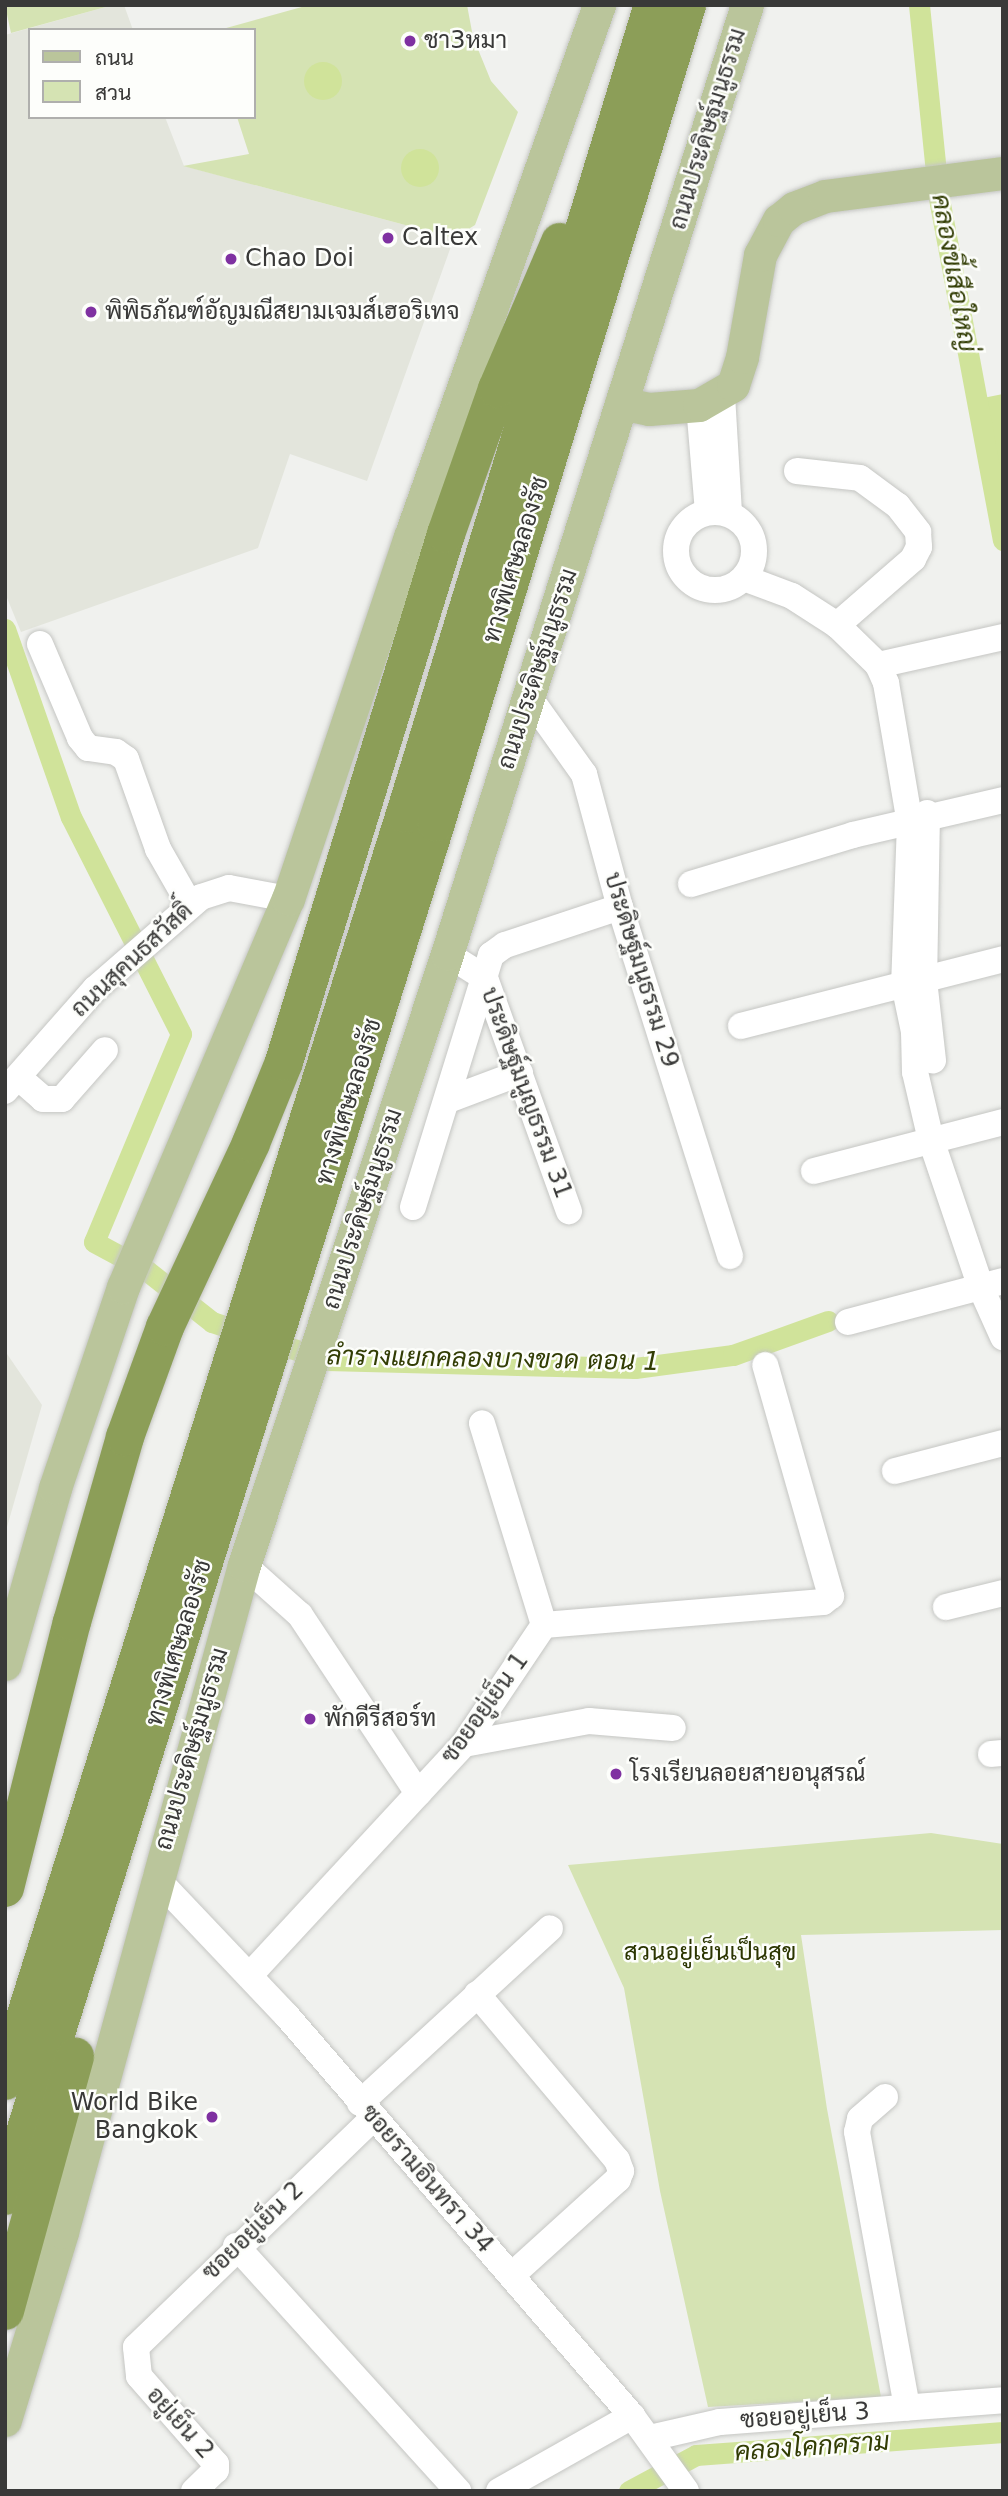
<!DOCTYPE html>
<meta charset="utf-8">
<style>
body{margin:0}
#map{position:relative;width:1008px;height:2496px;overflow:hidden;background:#f0f1ee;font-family:"DejaVu Sans",Sarabun,sans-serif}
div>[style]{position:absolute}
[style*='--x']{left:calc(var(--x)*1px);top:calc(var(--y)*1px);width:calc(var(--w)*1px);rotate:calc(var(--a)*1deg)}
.built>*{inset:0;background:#e3e5dc}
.green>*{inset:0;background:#d5e3b3}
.water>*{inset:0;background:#d0e39a}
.round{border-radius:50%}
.canal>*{height:21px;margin:-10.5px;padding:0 10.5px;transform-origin:10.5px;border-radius:10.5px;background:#d0e39a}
.roads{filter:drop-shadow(0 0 2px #c5c6c3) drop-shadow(0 0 2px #c5c6c3)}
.minor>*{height:26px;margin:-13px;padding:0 13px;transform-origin:13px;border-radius:13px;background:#fff}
.minor>.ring{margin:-13px;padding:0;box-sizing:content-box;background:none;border:26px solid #fff;border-radius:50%}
.major>*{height:33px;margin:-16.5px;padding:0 16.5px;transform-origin:16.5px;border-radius:16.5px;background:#bac59b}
.highway>*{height:38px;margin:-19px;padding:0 19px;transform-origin:19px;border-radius:19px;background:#8c9e58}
.dots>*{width:19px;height:19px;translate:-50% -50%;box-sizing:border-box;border:4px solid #fdfefb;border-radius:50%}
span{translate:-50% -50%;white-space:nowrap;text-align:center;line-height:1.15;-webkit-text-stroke:5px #fdfefb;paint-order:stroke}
.poi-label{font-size:24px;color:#393938}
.left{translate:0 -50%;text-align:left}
.right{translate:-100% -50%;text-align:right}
.street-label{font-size:24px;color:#393938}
.park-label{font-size:24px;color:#2b3500}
.water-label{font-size:26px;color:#323d04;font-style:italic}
.frame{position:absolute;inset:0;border:7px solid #393938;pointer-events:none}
.legend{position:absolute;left:28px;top:28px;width:228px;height:91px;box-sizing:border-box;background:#fdfefb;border:2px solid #afafad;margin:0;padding:9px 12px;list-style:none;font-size:21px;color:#393938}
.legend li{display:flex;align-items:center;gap:14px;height:35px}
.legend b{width:35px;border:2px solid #afafad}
</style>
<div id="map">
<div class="built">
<i style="clip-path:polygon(113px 5px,124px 5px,133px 30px,30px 30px,30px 117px,165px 117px,184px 166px,454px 238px,367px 481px,290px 454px,258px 548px,21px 632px,5px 593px,5px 35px)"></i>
<i style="clip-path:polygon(5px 1351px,42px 1405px,5px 1534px)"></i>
</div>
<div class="green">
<i style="clip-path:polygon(5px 5px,113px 5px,11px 33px)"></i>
<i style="clip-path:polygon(309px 5px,467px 5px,473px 37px,491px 81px,518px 112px,475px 225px,454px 238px,183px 166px,249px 154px,237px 117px,254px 117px,254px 30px,219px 30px)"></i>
<i style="clip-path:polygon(931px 1833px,1003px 1844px,1003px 1930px,801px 1935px,827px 2109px,881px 2397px,708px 2407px,660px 2191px,624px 1988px,568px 1865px)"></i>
</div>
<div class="water">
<i class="round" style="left:304px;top:62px;width:38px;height:38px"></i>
<i class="round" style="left:401px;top:149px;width:38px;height:38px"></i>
<i style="clip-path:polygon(1003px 394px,1003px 500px,978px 399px)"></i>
</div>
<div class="canal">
<i style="--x:919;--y:5;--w:189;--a:84.2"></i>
<i style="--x:938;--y:193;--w:353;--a:79.4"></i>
<i style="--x:5;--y:629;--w:199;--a:70.7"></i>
<i style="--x:71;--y:817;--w:243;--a:63.1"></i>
<i style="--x:181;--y:1034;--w:225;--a:112.7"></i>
<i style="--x:94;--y:1242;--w:59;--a:28.3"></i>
<i style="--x:146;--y:1270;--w:84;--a:38.2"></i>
<i style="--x:212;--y:1322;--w:121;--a:18.3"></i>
<i style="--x:327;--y:1360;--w:308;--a:1.5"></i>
<i style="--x:635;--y:1368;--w:99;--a:-7.6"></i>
<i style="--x:733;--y:1355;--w:101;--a:-19.7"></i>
<i style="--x:629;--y:2491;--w:76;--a:-28.2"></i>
<i style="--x:696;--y:2455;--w:308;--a:-4.3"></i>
</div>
<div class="roads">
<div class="minor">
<i style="--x:722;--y:395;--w:119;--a:86.6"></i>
<i style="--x:699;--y:405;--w:107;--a:85.2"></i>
<i style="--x:797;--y:471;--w:63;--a:6.3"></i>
<i style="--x:860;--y:478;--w:47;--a:36.4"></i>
<i style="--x:898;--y:506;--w:33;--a:52"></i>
<i style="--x:918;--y:532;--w:15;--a:86"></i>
<i style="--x:919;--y:547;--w:13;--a:117"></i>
<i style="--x:913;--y:559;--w:101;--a:139"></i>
<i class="ring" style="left:676px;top:512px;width:52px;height:52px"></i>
<i style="--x:744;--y:578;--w:51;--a:20.6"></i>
<i style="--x:792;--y:596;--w:54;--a:32.8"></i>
<i style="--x:837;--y:625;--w:57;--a:44.3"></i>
<i style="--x:878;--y:665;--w:20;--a:66"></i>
<i style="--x:886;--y:683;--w:142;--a:80.3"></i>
<i style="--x:910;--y:823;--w:161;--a:92.1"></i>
<i style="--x:904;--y:984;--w:49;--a:78.2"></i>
<i style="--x:914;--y:1032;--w:40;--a:88.6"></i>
<i style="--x:915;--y:1072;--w:70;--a:76.8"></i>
<i style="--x:931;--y:1140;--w:156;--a:71.3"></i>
<i style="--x:981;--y:1288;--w:54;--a:65.8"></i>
<i style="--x:40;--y:644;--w:102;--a:66.9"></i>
<i style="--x:80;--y:738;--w:13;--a:51"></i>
<i style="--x:88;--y:748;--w:28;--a:8"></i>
<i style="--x:116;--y:752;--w:12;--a:35"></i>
<i style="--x:126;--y:759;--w:96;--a:70.4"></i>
<i style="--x:158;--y:849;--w:64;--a:60.3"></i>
<i style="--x:878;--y:665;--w:128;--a:-12.6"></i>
<i style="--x:529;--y:697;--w:95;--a:54.5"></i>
<i style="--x:584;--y:774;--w:138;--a:74.9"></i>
<i style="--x:620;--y:907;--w:366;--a:72.5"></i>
<i style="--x:927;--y:813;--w:167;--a:91"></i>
<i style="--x:924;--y:980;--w:81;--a:83.6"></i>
<i style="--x:691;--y:884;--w:169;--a:-16.8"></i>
<i style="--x:853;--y:835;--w:154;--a:-13.1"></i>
<i style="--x:447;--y:954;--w:45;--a:32.3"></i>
<i style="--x:485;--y:978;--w:248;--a:70.2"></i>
<i style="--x:741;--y:1026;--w:270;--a:-14.3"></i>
<i style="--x:18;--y:1077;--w:33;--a:41"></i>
<i style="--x:43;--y:1099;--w:19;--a:0"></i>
<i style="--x:62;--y:1099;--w:65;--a:-48.7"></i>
<i style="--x:5;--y:1091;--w:136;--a:-48.6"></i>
<i style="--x:95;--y:989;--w:140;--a:-41"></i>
<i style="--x:201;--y:897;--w:29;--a:-18"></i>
<i style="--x:229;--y:888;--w:60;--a:10.6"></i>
<i style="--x:448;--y:1100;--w:77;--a:-20.6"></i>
<i style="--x:814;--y:1171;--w:195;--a:-14.5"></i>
<i style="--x:413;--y:1207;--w:264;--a:-72.8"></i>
<i style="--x:491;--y:955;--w:17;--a:-36"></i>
<i style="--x:505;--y:945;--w:121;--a:-18.3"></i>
<i style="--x:848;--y:1322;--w:160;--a:-14.8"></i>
<i style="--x:895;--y:1471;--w:112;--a:-14.5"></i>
<i style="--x:244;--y:1565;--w:75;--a:41.8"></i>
<i style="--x:300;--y:1615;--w:214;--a:56.5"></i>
<i style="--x:946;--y:1607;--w:59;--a:-13.8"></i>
<i style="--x:544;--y:1625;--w:280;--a:-4.7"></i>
<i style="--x:823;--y:1602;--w:10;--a:-37"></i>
<i style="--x:831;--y:1596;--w:240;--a:-105.9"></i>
<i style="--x:464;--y:1744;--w:127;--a:-10.4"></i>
<i style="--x:589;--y:1721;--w:84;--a:4.8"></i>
<i style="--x:991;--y:1754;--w:12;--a:-5"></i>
<i style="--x:156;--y:1878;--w:190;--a:46.5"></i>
<i style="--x:287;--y:2016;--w:528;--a:49.22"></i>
<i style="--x:632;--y:2416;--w:92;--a:54.2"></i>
<i style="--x:250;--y:1975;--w:315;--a:-47.2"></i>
<i style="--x:464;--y:1744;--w:143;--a:-56.1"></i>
<i style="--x:544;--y:1625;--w:211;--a:-107.1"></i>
<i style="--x:477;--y:1994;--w:217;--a:49.9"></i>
<i style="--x:617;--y:2160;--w:12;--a:70"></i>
<i style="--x:621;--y:2171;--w:9;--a:111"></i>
<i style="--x:618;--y:2179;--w:144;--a:137.8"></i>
<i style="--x:885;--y:2097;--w:33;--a:139"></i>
<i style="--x:860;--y:2119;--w:13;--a:103"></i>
<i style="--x:857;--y:2132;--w:280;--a:79.7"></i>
<i style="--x:360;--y:2103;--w:258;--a:-42.6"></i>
<i style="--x:236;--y:2246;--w:331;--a:47.8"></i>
<i style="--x:650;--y:2438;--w:72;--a:-12.9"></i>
<i style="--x:720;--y:2422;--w:284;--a:-4.4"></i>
<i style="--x:194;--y:2491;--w:30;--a:-44"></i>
<i style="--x:216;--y:2470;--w:6;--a:-90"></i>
<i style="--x:216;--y:2464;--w:117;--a:-131.2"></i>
<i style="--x:139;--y:2376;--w:29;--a:-96"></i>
<i style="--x:136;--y:2347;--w:330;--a:-44"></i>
<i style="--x:499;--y:2491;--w:153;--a:-29.4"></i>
</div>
<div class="major">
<i style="--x:621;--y:403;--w:29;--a:12"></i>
<i style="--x:649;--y:409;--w:50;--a:-4.6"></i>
<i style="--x:699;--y:405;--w:39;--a:-30"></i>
<i style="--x:733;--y:385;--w:29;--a:-72"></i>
<i style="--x:742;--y:357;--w:104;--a:-80"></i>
<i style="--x:760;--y:255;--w:40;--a:-62"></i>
<i style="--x:779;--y:220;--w:19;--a:-39"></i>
<i style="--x:794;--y:208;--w:33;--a:-21"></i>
<i style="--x:825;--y:196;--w:179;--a:-7.4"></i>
<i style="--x:5;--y:1664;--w:183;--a:-74.1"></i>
<i style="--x:55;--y:1488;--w:212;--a:-71.3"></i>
<i style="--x:123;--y:1287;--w:422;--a:-67"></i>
<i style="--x:288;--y:899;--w:382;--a:-71.4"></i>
<i style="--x:410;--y:537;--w:565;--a:-70.44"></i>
<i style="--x:5;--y:2420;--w:196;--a:-73.1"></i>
<i style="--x:62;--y:2232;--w:691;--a:-74.74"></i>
<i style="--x:244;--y:1565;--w:644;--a:-71.62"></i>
<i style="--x:447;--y:954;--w:995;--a:-72.46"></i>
</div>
<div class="highway">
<i style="--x:5;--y:1888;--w:274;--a:-75.9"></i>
<i style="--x:72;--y:1622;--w:192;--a:-74"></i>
<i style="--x:125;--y:1437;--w:117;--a:-70"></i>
<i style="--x:165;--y:1327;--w:203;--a:-64.9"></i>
<i style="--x:251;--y:1143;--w:87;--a:-67.8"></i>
<i style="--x:284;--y:1062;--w:552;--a:-72.94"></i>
<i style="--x:446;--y:534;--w:154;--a:-70.6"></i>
<i style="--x:497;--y:389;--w:160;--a:-66.8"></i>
<i style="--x:5;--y:2081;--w:1329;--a:-72.48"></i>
<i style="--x:405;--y:814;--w:846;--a:-72.96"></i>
<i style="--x:5;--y:2196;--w:1439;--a:-72.57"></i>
<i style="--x:436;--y:823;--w:856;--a:-72.94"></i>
<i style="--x:5;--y:2311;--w:264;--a:-74.6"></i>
</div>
</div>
<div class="dots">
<i style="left:410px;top:41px;background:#7f31a1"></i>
<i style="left:388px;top:238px;background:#7f31a1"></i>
<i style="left:231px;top:259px;background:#7f31a1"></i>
<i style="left:91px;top:312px;background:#7f31a1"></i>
<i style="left:310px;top:1719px;background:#7f31a1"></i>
<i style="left:616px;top:1774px;background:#7f31a1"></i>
<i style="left:212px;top:2117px;background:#7f31a1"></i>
</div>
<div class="poi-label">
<span class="left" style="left:424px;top:41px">ชา3หมา</span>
<span class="left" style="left:402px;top:238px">Caltex</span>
<span class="left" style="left:245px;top:259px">Chao Doi</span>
<span class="left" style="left:105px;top:312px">พิพิธภัณฑ์อัญมณีสยามเจมส์เฮอริเทจ</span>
<span class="left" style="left:324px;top:1719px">พักดีรีสอร์ท</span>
<span class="left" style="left:630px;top:1774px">โรงเรียนลอยสายอนุสรณ์</span>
<span class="right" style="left:198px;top:2117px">World Bike<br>Bangkok</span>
</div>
<div class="street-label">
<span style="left:708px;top:129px;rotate:-73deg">ถนนประดิษฐ์มนูธรรม</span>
<span style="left:516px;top:560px;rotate:-73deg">ทางพิเศษฉลองรัช</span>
<span style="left:538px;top:669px;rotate:-72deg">ถนนประดิษฐ์มนูธรรม</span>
<span style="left:132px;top:960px;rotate:-43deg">ถนนสุคนธสวัสดิ์</span>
<span style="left:641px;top:970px;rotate:73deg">ประดิษฐ์มนูธรรม 29</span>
<span style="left:526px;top:1093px;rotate:70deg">ประดิษฐ์มนูญธรรม 31</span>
<span style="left:349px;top:1102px;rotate:-73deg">ทางพิเศษฉลองรัช</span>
<span style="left:363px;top:1209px;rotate:-72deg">ถนนประดิษฐ์มนูธรรม</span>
<span style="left:179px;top:1643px;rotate:-73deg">ทางพิเศษฉลองรัช</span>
<span style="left:485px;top:1708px;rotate:-54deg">ซอยอยู่เย็น 1</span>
<span style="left:192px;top:1749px;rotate:-74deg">ถนนประดิษฐ์มนูธรรม</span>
<span style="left:427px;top:2179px;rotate:49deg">ซอยรามอินทรา 34</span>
<span style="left:253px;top:2231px;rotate:-44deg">ซอยอยู่เย็น 2</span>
<span style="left:805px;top:2416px;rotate:-4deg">ซอยอยู่เย็น 3</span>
<span style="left:180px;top:2423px;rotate:48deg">อยู่เย็น 2</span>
</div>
<div class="park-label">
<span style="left:710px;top:1953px">สวนอยู่เย็นเป็นสุข</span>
</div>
<div class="water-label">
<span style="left:954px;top:273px;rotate:80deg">คลองขี้เสือใหญ่</span>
<span style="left:493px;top:1359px;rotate:1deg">ลำรางแยกคลองบางขวด ตอน 1</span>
<span style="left:812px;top:2447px;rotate:-4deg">คลองโคกคราม</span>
</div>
<div class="frame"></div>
<ul class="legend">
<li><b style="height:9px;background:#bac59b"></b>ถนน</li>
<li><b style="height:19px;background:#d5e3b3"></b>สวน</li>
</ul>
</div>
